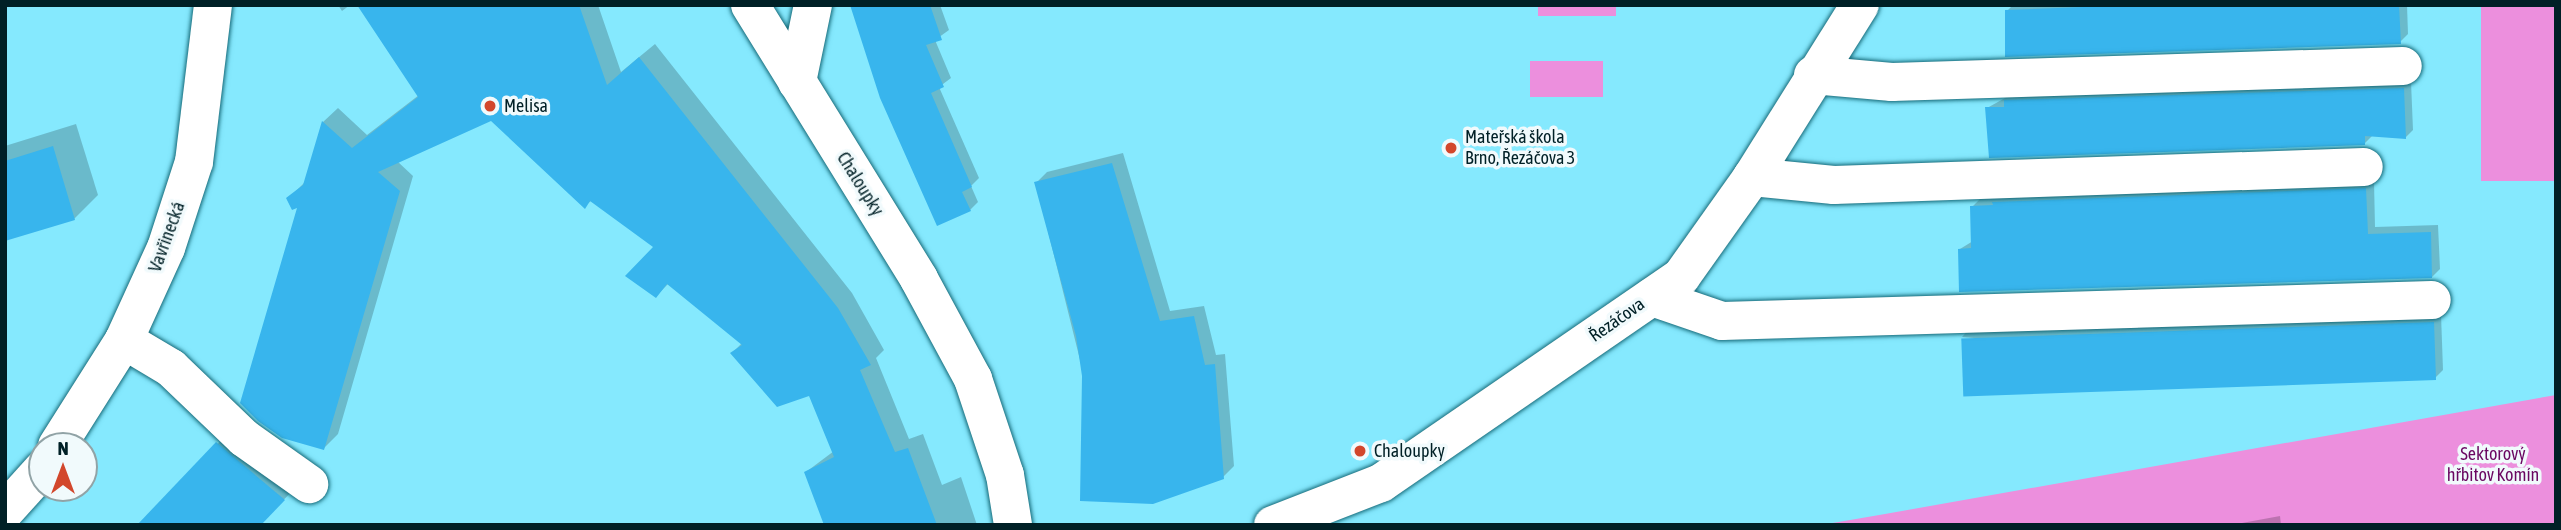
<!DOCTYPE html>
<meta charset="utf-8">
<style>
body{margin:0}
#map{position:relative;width:2561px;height:530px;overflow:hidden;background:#85e9fe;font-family:"Asap Condensed",sans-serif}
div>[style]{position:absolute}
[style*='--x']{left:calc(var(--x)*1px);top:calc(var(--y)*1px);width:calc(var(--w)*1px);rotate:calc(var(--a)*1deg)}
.green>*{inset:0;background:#ec8fdd;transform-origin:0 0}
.shadow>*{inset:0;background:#0003}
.building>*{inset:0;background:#38b5ed;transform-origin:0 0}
.roads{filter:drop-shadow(0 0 2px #166a79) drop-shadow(0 0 2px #166a79)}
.minor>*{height:38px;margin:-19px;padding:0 19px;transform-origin:19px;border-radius:19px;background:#fff}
.dots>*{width:19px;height:19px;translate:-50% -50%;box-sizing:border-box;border:4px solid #f1fafc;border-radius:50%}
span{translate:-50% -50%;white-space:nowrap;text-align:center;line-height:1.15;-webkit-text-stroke:7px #f1fafc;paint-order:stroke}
.poi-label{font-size:18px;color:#002026}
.left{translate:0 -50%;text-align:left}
.street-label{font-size:18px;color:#002026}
.park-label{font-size:18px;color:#6a0761}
.frame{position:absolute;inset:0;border:7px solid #002026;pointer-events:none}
.north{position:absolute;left:28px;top:432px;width:70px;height:70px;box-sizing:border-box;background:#f1fafc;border:2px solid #91a3a6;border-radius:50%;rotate:0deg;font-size:19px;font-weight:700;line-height:28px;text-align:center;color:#002026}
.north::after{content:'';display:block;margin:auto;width:24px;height:32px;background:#d2472c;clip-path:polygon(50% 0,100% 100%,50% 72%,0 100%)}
</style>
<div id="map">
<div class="green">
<i style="left:1538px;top:5px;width:78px;height:11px"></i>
<i style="left:2481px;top:5px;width:75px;height:176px"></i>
<i style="left:1603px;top:61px;width:36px;height:73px;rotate:90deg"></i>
<i style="clip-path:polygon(2556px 395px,2556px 525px,1821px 525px,1885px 514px)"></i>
</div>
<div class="shadow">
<i style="clip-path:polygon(338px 5px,350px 5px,342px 11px)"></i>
<i style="clip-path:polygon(500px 5px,598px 5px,621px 72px,655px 44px,852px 293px,884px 350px,876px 358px,909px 439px,923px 434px,942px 485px,961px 477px,977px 525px,825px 525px,806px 472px,834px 451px,810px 394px,732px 353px,742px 343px,669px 283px,656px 296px,656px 246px,592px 200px,585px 206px,491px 119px,397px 161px,413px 176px,338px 434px,324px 448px,299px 205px,288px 199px,306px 181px,323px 122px,338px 108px,367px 135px,419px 95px)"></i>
<i style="clip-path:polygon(851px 5px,940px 5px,949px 30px,935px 40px,951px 78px,939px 87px,979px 178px,971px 186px,978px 202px,970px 210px)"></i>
<i style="clip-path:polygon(2013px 5px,2407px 5px,2408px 34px,2400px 42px,2007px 11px)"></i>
<i style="clip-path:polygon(2411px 81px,2413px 130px,2405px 138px,2373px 135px,2364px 144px,1987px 108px,2014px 93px)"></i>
<i style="clip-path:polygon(76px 124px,98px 195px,74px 219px,5px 239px,5px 146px)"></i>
<i style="clip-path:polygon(1123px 153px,1170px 311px,1204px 306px,1216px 355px,1225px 354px,1234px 466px,1223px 477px,1084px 376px,1036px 183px,1047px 172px)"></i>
<i style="clip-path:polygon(2374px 181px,2375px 227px,2438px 225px,2440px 269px,2432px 277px,1960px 249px,1973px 241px,1972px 207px,1980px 199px)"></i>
<i style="clip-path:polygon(2441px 314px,2443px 370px,2435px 378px,1962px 337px,1970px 328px)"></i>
<i style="clip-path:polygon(241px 420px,307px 476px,259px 525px,139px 525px)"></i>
<i style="clip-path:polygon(2280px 516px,2281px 525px,2231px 525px)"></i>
</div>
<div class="building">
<i style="clip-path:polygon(357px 5px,579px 5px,607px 85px,639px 57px,838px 308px,871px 365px,860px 370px,895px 452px,908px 448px,937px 525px,824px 525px,804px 472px,834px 457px,809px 396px,777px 407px,730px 353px,742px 345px,667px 284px,656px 298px,625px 276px,653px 247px,590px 201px,585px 209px,491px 121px,378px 172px,400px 191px,324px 450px,282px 438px,258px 421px,240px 403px,297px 208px,292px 210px,286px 198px,303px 185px,322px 121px,352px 148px,418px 97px)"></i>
<i style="clip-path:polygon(850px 5px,930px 5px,942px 40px,926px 45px,944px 87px,931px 93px,972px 187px,962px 192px,971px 211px,937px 226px,880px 98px)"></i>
<i style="clip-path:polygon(2135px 5px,2399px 5px,2401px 44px,2005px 57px,2005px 10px)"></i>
<i style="clip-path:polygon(2404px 88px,2406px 139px,2365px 136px,2365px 145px,1989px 158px,1985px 107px,2004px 107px,2004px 100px)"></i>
<i style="clip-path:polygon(53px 146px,75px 220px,5px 241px,5px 161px)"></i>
<i style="clip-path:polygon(1112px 163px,1160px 321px,1194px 316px,1205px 365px,1215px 364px,1224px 479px,1153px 504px,1080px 501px,1082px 376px,1076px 336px,1034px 182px)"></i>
<i style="clip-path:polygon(2366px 188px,2368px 234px,2431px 232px,2432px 278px,1959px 292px,1958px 249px,1971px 248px,1970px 206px,1993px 205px,1992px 202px)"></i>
<i style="left:2434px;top:322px;width:58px;height:473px;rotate:88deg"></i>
<i style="clip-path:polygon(216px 442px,285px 500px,261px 525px,137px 525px)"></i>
</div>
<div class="roads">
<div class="minor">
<i style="--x:750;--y:5;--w:322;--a:58.3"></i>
<i style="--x:919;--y:279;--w:114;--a:61.6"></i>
<i style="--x:973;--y:379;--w:101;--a:71.6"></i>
<i style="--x:1005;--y:475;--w:51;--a:80.9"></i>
<i style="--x:1813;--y:75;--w:79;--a:5.1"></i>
<i style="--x:1892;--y:82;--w:511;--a:-1.79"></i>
<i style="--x:797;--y:82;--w:79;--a:-78.3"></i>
<i style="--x:1752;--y:177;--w:82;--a:5.6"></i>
<i style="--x:1834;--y:185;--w:530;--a:-1.95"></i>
<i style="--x:1652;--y:297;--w:74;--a:18.9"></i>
<i style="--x:1722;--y:321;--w:710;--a:-1.69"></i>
<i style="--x:124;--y:340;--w:55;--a:30.8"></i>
<i style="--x:171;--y:368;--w:101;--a:43.8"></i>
<i style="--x:244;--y:438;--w:80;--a:35.3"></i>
<i style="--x:57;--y:446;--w:125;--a:-57.7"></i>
<i style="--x:124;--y:340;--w:101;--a:-65.5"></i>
<i style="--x:166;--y:248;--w:90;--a:-72"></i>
<i style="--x:194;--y:162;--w:158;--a:-83.1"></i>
<i style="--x:5;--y:511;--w:55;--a:-47.9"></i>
<i style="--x:1273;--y:525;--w:116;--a:-21.3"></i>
<i style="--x:1381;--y:483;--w:364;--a:-34.5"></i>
<i style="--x:1681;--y:277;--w:123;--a:-54.6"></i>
<i style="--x:1752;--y:177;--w:203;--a:-57.9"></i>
</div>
</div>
<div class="dots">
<i style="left:490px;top:106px;background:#d2472c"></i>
<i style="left:1451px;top:148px;background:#d2472c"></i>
<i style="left:1360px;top:451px;background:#d2472c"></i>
</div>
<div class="poi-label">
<span class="left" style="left:504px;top:106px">Melisa</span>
<span class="left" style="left:1465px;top:148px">Mateřská škola<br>Brno, Řezáčova 3</span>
<span class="left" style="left:1374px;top:451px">Chaloupky</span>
</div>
<div class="street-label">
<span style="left:860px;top:184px;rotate:58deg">Chaloupky</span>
<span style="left:167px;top:237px;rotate:-70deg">Vavřinecká</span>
<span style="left:1617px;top:320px;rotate:-35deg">Řezáčova</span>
</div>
<div class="park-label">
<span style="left:2493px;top:465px">Sektorový<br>hřbitov Komín</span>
</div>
<div class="frame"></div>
<div class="north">N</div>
</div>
